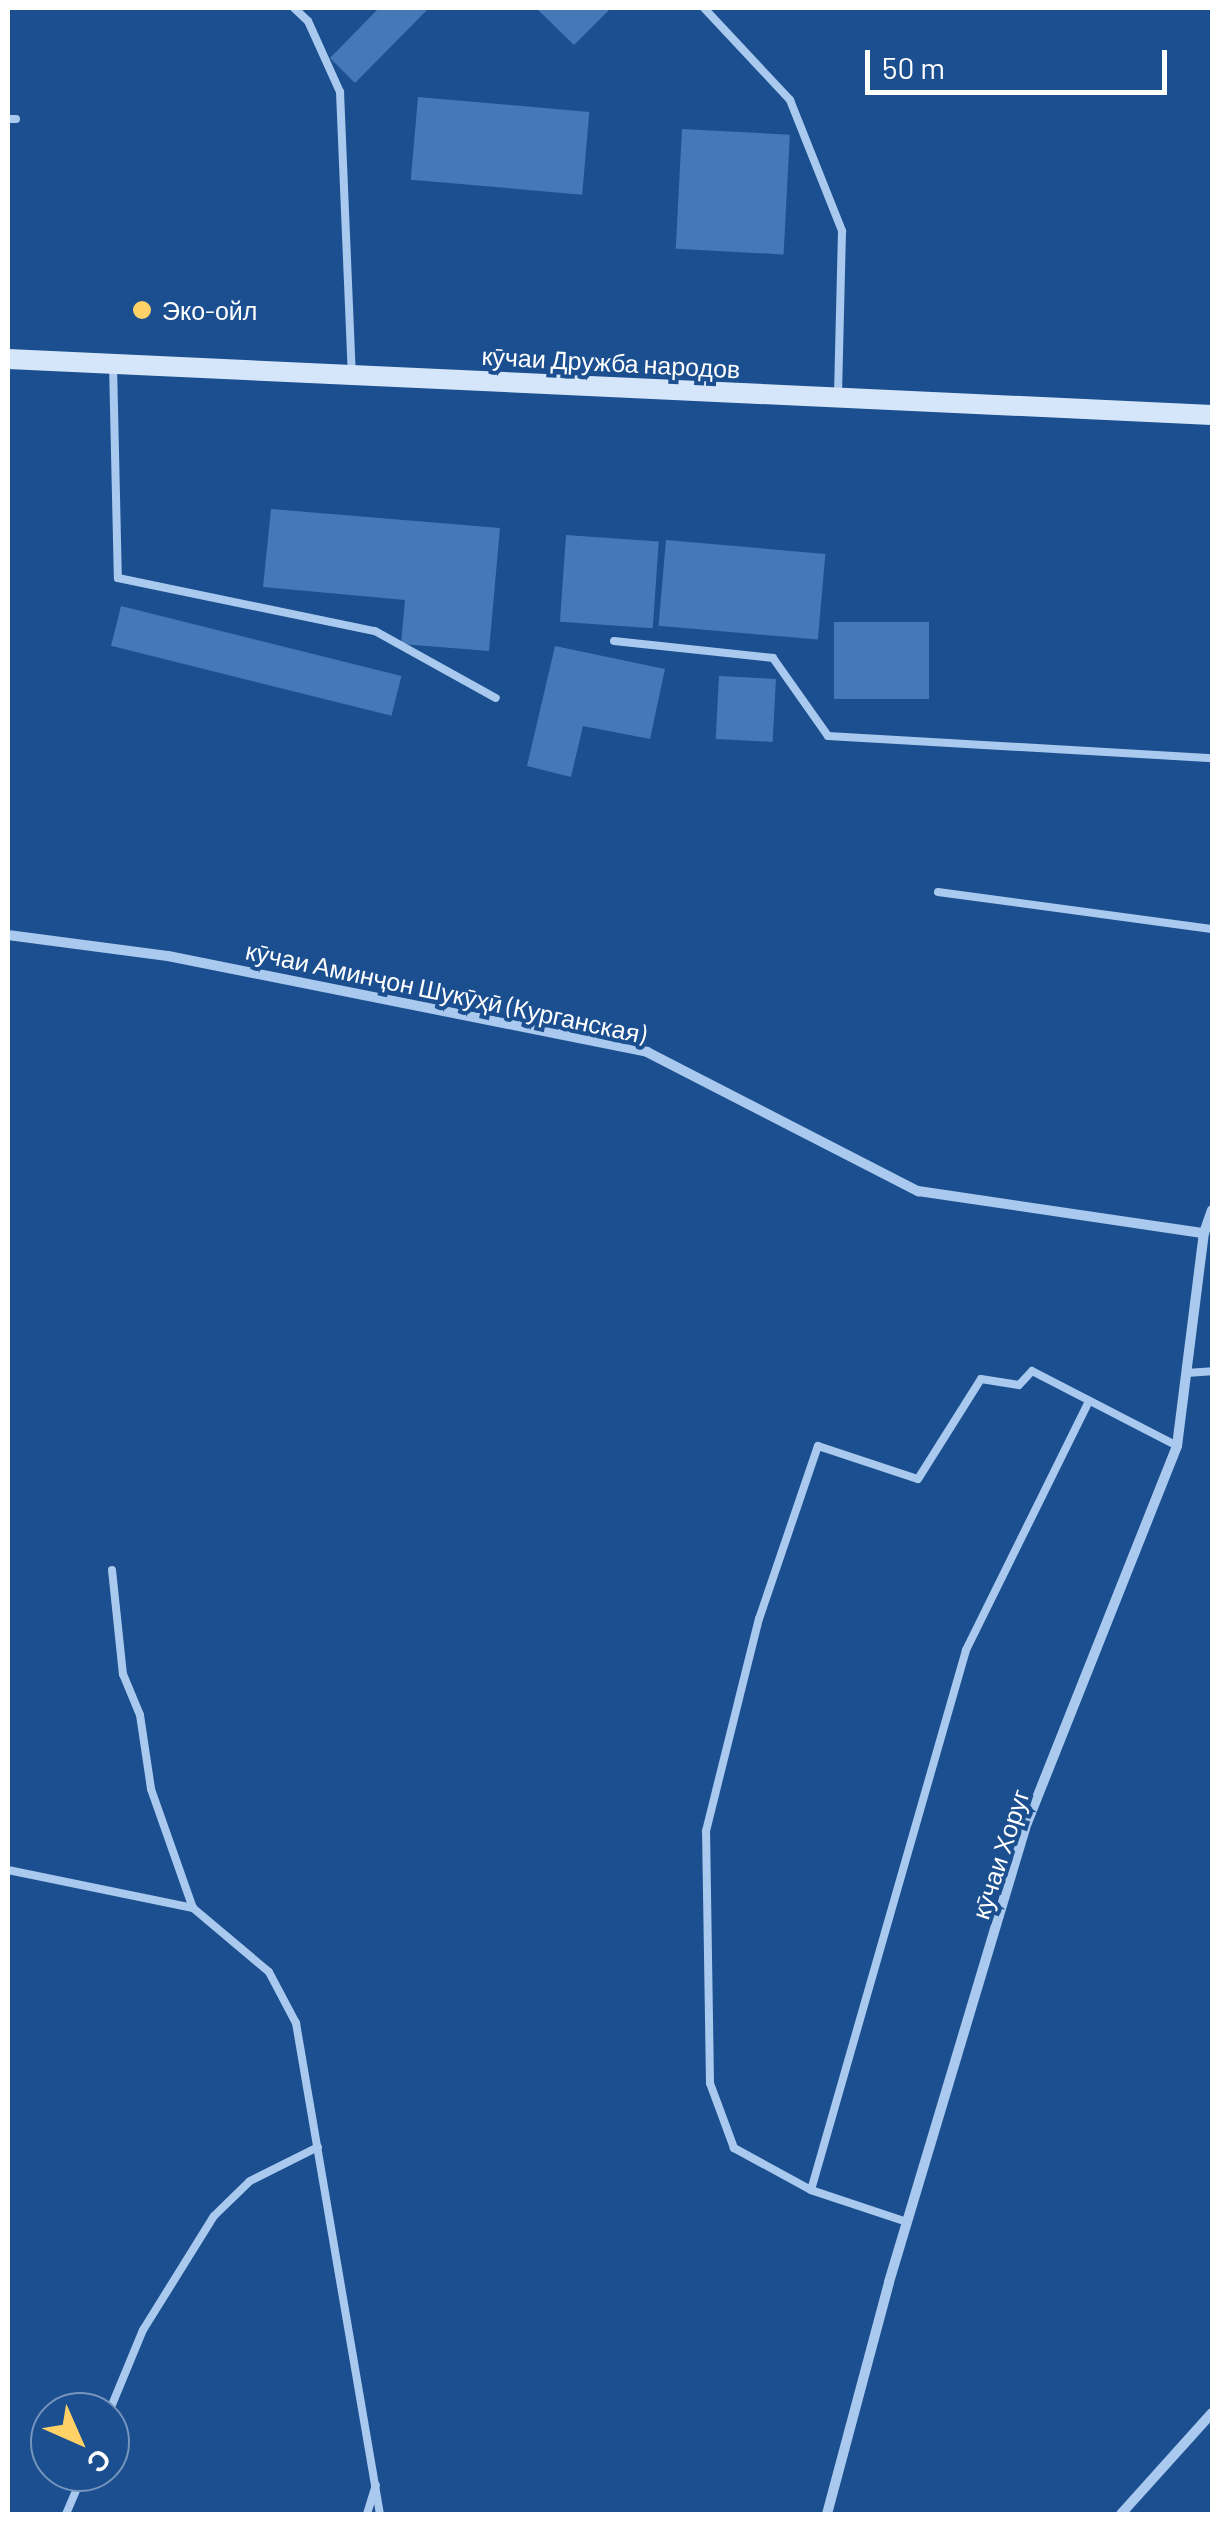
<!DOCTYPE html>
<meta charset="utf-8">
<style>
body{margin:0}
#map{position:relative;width:1220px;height:2522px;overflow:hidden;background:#1b4f8f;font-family:Barlow,sans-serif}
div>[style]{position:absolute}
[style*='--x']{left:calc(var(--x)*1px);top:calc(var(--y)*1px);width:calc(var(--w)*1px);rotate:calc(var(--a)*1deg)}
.building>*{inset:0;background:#4478b7;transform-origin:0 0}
.service>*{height:8px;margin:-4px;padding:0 4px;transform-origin:4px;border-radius:4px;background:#a9c9ee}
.minor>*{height:10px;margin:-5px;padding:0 5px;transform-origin:5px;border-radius:5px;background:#a9c9ee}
.secondary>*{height:20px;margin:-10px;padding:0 10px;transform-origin:10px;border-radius:10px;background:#d6e6fa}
.dots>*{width:28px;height:28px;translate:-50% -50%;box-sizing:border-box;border:5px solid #1b4f8f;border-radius:50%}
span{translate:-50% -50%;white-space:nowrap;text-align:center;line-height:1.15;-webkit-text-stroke:8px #1b4f8f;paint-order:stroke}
.poi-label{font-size:25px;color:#fff}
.left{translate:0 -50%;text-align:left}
.street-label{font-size:25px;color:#fff}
.frame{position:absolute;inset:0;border:10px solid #fff;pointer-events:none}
.north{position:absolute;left:30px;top:2392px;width:100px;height:100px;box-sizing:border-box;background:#1b4f8f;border:2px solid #7695bc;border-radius:50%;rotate:135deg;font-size:28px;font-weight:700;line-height:40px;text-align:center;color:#fff}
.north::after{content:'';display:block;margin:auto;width:35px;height:45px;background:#ffd166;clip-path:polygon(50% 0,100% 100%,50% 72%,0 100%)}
.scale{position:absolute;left:865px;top:50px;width:302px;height:45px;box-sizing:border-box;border:5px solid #fff;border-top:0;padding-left:12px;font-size:30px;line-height:35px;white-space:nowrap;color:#fff;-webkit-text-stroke:8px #1b4f8f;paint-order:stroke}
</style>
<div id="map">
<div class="building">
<i style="clip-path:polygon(379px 8px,429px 8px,355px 83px,330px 58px)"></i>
<i style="clip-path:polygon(536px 8px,611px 8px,574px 45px)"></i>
<i style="left:418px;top:97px;width:172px;height:83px;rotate:5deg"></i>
<i style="left:682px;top:129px;width:108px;height:120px;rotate:3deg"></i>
<i style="clip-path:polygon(271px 509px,500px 528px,489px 651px,401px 644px,405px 600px,263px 587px)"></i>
<i style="left:566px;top:535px;width:93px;height:87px;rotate:4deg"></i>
<i style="left:666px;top:540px;width:160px;height:86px;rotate:5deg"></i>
<i style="left:121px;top:606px;width:289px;height:41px;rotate:14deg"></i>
<i style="left:929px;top:622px;width:77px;height:95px;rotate:90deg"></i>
<i style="clip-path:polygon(555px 646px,665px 669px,650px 739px,583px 726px,571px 777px,527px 766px)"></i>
<i style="left:719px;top:676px;width:57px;height:63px;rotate:3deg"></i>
</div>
<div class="service">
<i style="--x:294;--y:8;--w:19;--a:43"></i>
<i style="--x:308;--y:21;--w:78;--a:65.7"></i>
<i style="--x:340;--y:92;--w:283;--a:87.6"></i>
<i style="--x:704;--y:8;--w:126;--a:46.9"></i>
<i style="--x:790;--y:100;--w:141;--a:68.3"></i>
<i style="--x:842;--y:231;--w:166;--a:91.4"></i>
<i style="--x:8;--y:119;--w:8;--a:0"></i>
<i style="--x:113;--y:364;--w:214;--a:88.7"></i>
<i style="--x:118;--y:578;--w:262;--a:11.7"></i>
<i style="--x:375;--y:631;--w:138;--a:29"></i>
<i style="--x:614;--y:641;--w:160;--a:6.1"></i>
<i style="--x:773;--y:658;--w:95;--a:54.8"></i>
<i style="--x:828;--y:736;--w:385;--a:3.3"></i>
<i style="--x:938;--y:892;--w:276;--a:7.7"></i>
<i style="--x:1186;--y:1373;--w:26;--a:-4"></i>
<i style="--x:112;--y:1570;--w:105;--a:84"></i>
<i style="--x:123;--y:1674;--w:44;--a:67.5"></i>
<i style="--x:140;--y:1715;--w:75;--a:81.5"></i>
<i style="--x:151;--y:1789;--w:126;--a:70.6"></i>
<i style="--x:8;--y:1870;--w:189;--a:11.6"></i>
<i style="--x:193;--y:1908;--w:99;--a:40.1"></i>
<i style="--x:269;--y:1972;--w:58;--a:62.1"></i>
<i style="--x:296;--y:2023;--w:498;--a:80.3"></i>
<i style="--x:811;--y:2190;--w:562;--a:-73.98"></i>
<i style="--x:966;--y:1650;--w:278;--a:-63.7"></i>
<i style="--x:907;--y:2222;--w:101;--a:-161.6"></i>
<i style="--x:811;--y:2190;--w:88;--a:-151.4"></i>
<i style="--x:734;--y:2148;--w:69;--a:-110.3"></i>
<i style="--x:710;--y:2083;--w:252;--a:-90.9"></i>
<i style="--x:706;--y:1831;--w:219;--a:-76"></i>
<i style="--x:759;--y:1619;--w:183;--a:-71.2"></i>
<i style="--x:818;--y:1446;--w:105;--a:18.3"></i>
<i style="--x:918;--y:1479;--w:118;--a:-57.8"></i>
<i style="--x:981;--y:1379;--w:38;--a:9"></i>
<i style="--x:1019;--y:1385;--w:19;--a:-47"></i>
<i style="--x:1032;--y:1371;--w:163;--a:27.3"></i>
<i style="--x:109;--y:2412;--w:89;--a:-67.5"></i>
<i style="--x:143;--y:2330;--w:134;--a:-58.1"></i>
<i style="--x:214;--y:2216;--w:50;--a:-44.2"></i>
<i style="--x:250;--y:2181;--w:76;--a:-26.6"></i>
<i style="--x:66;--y:2514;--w:46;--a:-66.8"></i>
<i style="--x:367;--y:2514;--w:30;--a:-73"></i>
</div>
<div class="minor">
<i style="--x:8;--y:935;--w:161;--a:7.5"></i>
<i style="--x:168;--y:956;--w:489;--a:11.3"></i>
<i style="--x:647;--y:1052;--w:305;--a:27.2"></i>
<i style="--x:918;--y:1191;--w:289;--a:8.4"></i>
<i style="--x:827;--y:2514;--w:240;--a:-75"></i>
<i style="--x:889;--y:2282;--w:474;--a:-73.3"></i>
<i style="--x:1025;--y:1828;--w:411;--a:-68.3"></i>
<i style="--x:1177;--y:1446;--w:215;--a:-82.8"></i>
<i style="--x:1204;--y:1233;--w:24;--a:-71"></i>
<i style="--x:1121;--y:2514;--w:136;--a:-48"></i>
</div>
<div class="secondary">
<i style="--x:8;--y:359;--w:1205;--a:2.66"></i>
</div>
<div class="dots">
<i style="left:142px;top:310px;background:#ffd166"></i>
</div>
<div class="poi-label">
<span class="left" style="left:162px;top:310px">Эко-ойл</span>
</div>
<div class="street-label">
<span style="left:611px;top:362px;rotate:3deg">кӯчаи Дружба народов</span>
<span style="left:446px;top:992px;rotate:12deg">кӯчаи Аминҷон Шукӯҳӣ (Курганская)</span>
<span style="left:1000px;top:1854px;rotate:-72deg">кӯчаи Хоруг</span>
</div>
<div class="frame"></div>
<div class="north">С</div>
<div class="scale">50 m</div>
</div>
